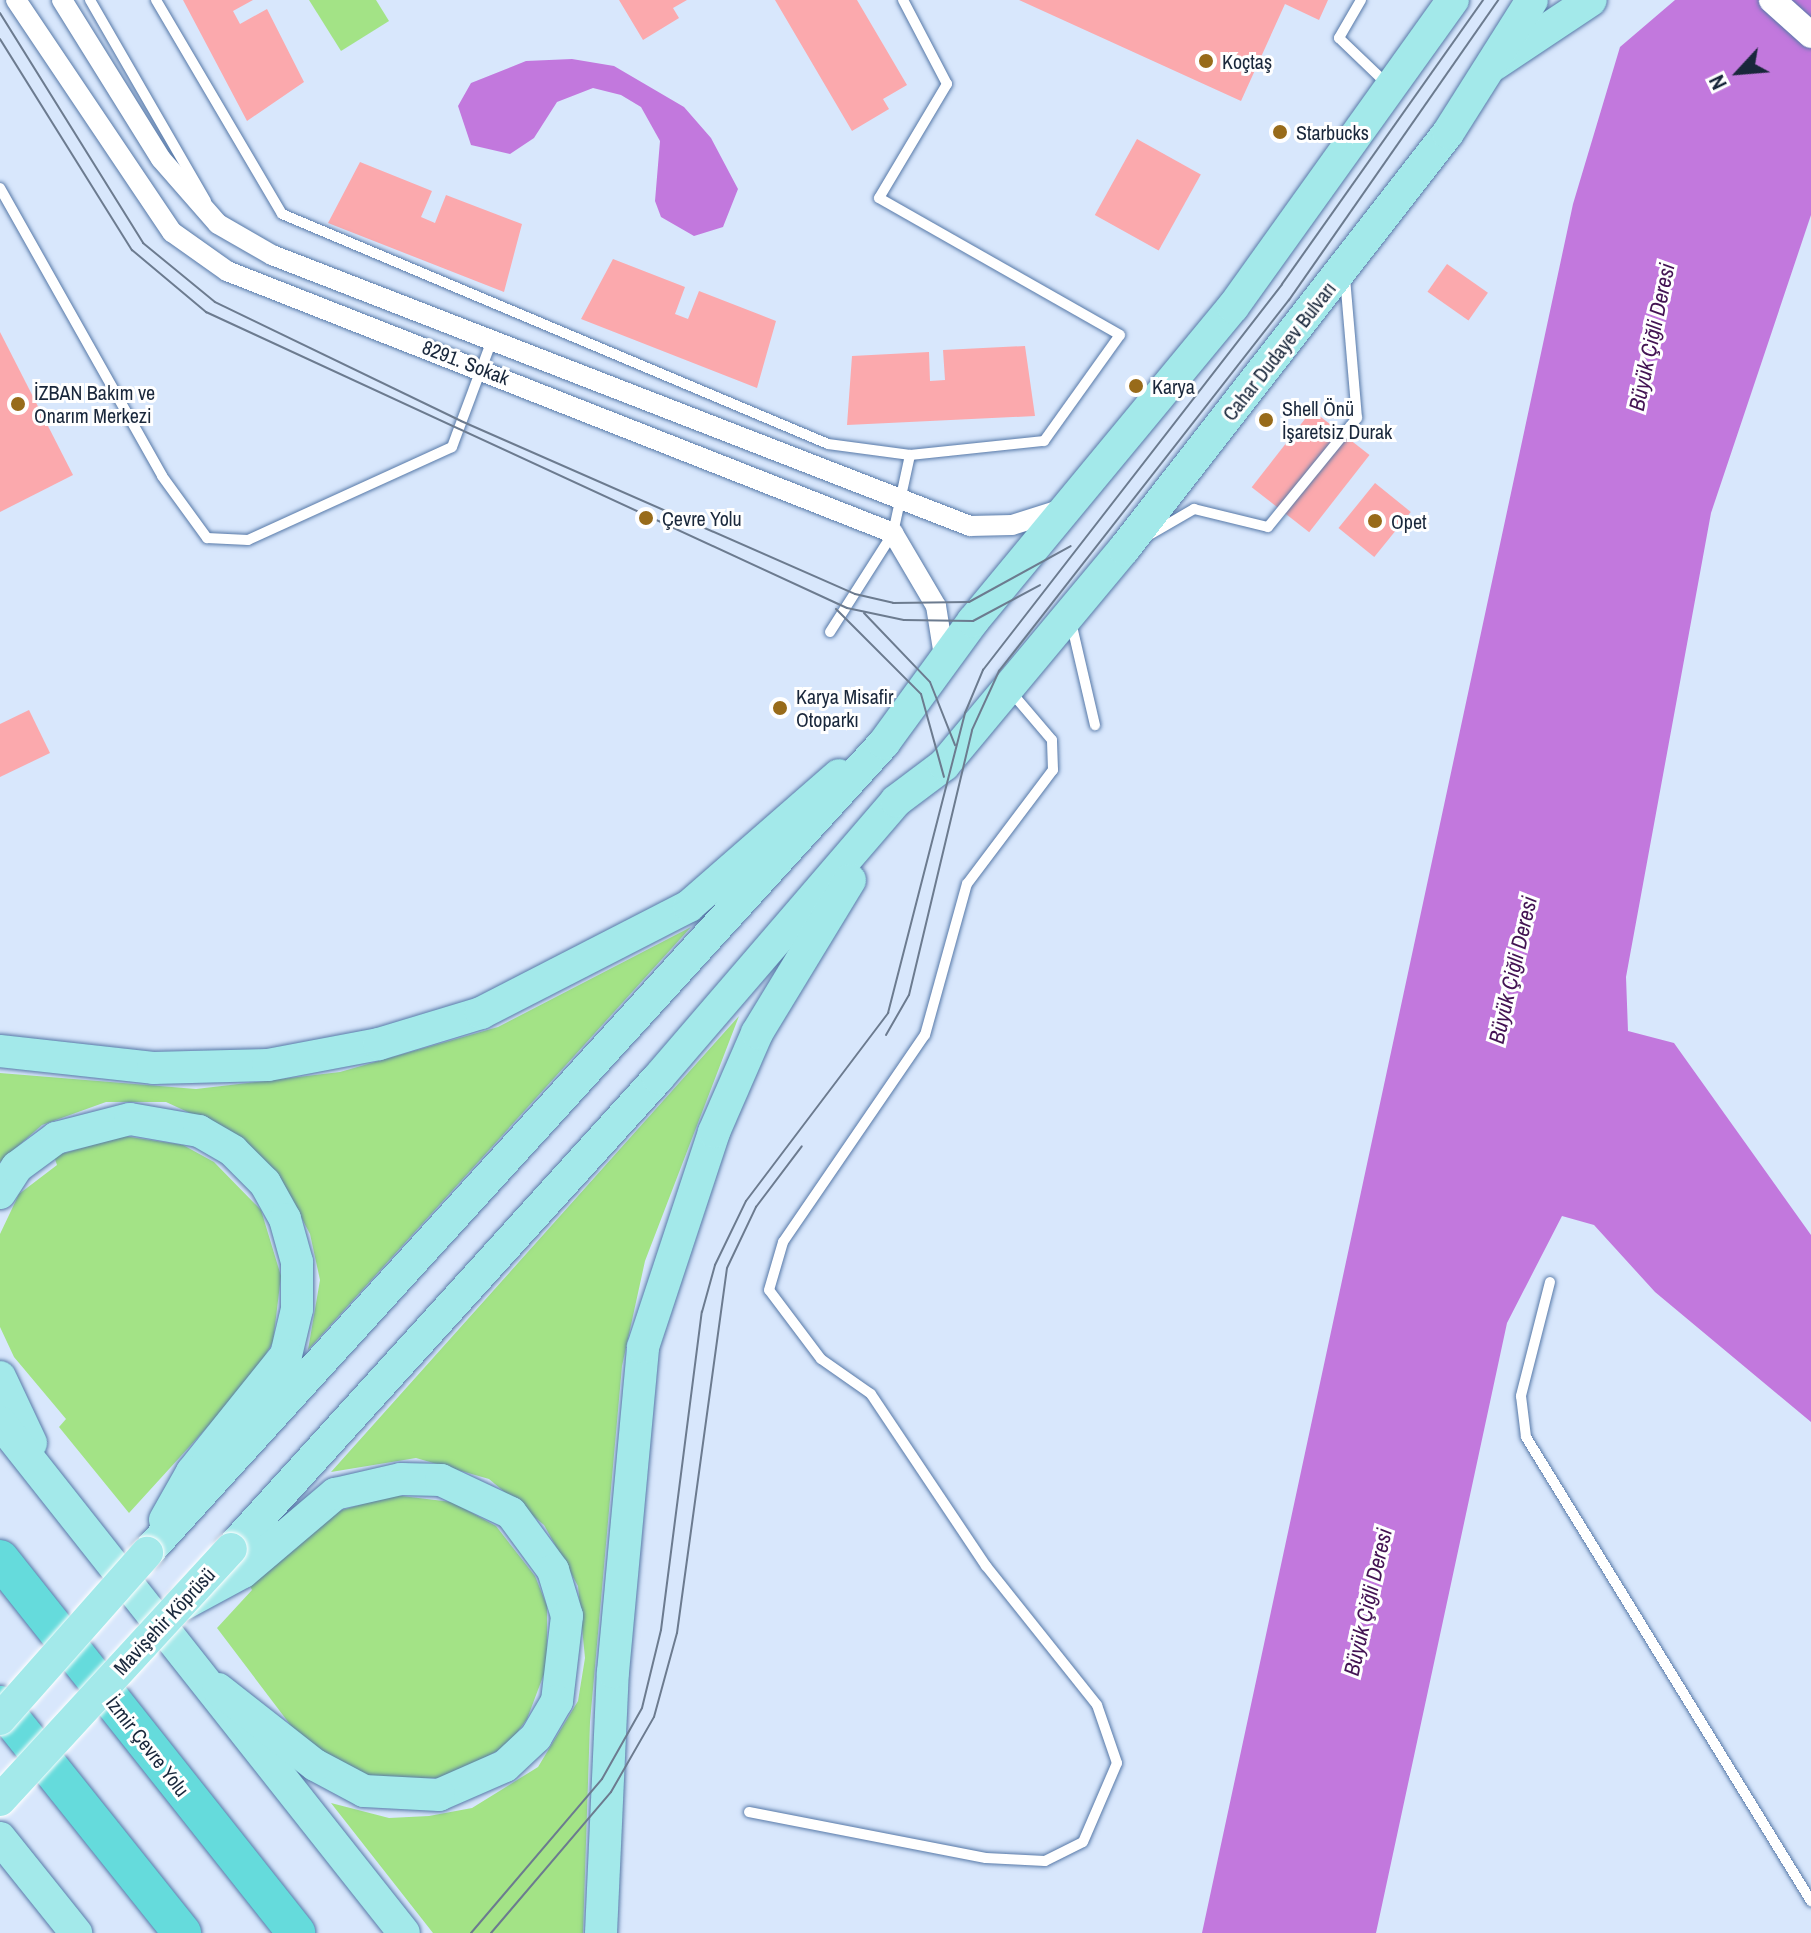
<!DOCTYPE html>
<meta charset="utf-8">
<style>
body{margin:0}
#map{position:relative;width:1811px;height:1933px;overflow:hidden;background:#d8e7fc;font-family:"Archivo Narrow",sans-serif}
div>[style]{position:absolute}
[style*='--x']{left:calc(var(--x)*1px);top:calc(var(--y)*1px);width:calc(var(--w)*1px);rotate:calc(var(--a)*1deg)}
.green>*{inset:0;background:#a3e386}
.water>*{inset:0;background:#c278dd}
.building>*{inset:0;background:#fba9ad;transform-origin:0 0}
.roads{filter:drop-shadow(0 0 2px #5779a8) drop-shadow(0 0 2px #5779a8)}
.service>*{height:10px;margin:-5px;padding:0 5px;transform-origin:5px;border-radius:5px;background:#fff}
.minor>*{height:20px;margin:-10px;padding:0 10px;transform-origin:10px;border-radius:10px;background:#fff}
.tertiary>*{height:26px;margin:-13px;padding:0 13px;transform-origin:13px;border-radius:13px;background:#fff}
.primary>*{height:32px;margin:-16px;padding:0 16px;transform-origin:16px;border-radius:16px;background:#a3e9ea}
.motorway>*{height:38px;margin:-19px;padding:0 19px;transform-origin:19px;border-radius:19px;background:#65dbdc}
.tram>*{height:2px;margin:-1px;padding:0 1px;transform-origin:1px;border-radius:1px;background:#6c7b8f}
.bridges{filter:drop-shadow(0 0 2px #fff) drop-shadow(0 0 2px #fff)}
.primary-bridge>*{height:32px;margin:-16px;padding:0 16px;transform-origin:16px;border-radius:16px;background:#a3e9ea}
.dots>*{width:22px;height:22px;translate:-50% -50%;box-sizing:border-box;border:4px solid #fff;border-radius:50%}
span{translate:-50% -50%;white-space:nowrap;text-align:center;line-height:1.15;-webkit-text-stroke:6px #fff;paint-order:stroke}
.poi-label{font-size:20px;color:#19273b}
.left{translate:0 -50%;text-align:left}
.street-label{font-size:20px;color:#19273b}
.water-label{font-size:22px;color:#431353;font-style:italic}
.north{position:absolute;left:1699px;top:32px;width:80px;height:80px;-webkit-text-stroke:6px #fff;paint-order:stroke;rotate:244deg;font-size:22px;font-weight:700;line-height:32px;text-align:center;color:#19273b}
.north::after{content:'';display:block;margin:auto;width:28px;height:36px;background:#19273b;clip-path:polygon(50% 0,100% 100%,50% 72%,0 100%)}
</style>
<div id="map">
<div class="green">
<i style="clip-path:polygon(309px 0,376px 0,389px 21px,341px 51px)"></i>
<i style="clip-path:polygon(691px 927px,308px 1350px,320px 1280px,310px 1234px,280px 1177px,233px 1133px,166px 1102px,106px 1102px,42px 1125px,0 1162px,0 1073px,196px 1089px,340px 1072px,498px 1027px)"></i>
<i style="clip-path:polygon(739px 1016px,645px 1261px,622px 1366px,590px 1722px,583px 1933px,433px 1933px,331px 1803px,389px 1818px,429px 1816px,472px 1808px,538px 1767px,578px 1701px,585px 1658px,578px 1586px,544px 1525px,489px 1479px,416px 1458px,331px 1472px)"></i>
<i style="clip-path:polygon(124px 1136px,183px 1145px,214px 1162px,261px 1210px,281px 1276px,273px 1342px,252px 1378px,129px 1513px,59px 1427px,66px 1419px,14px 1357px,0 1327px,0 1234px,19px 1194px,57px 1165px,54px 1156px)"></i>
<i style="clip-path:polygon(393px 1495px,452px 1502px,496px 1526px,535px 1576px,547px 1606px,547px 1666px,527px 1719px,508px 1745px,448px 1778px,380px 1779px,351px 1770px,298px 1735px,217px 1628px,252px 1590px,249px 1584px,329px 1514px)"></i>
</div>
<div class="water">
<i style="clip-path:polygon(1675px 0,1811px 0,1811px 215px,1711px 513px,1626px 977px,1628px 1031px,1674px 1043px,1811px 1235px,1811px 1422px,1655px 1292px,1594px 1225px,1562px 1216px,1507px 1323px,1376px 1933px,1202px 1933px,1573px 204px,1620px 47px)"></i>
<i style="clip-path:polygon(572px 59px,614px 66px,684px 107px,711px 138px,738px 189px,723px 227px,694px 236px,661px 217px,655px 201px,660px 141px,641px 107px,621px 95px,593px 88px,557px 102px,534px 138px,510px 154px,471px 145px,458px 106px,471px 83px,526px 61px)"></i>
</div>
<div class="building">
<i style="clip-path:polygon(183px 0,253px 0,233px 11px,240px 24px,267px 9px,304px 82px,247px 121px)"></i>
<i style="clip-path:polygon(619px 0,687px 0,673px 8px,679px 18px,643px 40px)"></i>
<i style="clip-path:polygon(775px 0,857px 0,907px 85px,883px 99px,889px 109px,852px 131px)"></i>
<i style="clip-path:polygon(1019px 0,1328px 0,1319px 20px,1285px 4px,1241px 101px)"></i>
<i style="left:1137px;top:139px;width:73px;height:87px;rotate:29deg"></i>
<i style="clip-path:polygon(360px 162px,432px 191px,421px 217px,435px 223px,446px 195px,522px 224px,504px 292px,328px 223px)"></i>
<i style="clip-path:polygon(613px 259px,685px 287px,675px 314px,688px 319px,699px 291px,776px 321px,757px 388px,581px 319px)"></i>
<i style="left:1447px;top:264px;width:50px;height:34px;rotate:35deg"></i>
<i style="clip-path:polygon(0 332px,73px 475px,0 512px)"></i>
<i style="clip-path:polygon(1025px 346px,1035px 416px,847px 425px,852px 356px,929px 352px,930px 381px,945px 380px,943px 350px)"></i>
<i style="left:1312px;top:410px;width:73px;height:98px;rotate:38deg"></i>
<i style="left:1375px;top:483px;width:46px;height:58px;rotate:39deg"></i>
<i style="clip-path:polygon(29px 710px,50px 753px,0 777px,0 724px)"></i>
</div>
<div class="roads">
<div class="service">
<i style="--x:90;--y:0;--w:232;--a:60"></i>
<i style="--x:156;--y:0;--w:248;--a:59.5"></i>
<i style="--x:282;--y:214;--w:592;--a:22.84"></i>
<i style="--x:828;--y:444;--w:83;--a:7.6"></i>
<i style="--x:910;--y:455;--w:135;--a:-6"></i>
<i style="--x:1044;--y:441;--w:130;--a:-54.4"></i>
<i style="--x:1120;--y:335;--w:277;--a:-150.4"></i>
<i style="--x:879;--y:198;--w:133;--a:-59.2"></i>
<i style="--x:947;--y:84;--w:95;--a:-117.6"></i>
<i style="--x:1361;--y:0;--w:44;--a:120.1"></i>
<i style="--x:1339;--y:38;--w:66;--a:43.8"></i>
<i style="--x:0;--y:188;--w:330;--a:60.6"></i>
<i style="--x:162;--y:476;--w:77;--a:54"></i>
<i style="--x:207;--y:538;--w:41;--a:2.8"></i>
<i style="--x:248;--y:540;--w:224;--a:-24.5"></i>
<i style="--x:452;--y:447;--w:114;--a:-69.5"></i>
<i style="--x:1151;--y:534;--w:50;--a:-30.2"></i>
<i style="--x:1194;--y:509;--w:76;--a:13.7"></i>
<i style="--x:1268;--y:527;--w:141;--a:-50.8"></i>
<i style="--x:1357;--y:418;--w:142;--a:-94.9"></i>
<i style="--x:1071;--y:622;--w:106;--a:76.9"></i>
<i style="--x:830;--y:632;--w:117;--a:-57.5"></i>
<i style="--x:893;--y:533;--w:80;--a:-77.7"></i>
<i style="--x:1550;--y:1282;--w:118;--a:104.3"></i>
<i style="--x:1521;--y:1396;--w:41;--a:83"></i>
<i style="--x:1526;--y:1437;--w:545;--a:58.44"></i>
<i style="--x:749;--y:1812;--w:241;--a:11"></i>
<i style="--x:986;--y:1858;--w:59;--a:2.9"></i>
<i style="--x:1045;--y:1861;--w:42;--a:-26.6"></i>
<i style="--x:1083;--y:1842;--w:86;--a:-66.7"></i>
<i style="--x:1117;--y:1763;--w:61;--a:-109"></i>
<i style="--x:1097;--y:1705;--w:178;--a:-128.6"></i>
<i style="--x:986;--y:1566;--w:207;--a:-123.8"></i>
<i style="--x:871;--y:1394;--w:61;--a:-145"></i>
<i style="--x:821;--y:1359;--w:86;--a:-127"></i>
<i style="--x:769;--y:1290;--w:50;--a:-73.7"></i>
<i style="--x:783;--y:1242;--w:251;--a:-55.6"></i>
<i style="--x:925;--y:1035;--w:157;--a:-74.5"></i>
<i style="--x:967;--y:884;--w:143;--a:-53"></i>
<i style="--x:1053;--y:770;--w:30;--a:-92"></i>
<i style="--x:1052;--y:740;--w:63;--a:-130.5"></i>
</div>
<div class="minor">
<i style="--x:16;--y:0;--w:280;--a:56.1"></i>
<i style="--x:172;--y:232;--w:67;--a:35.3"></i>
<i style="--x:227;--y:271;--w:716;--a:21.47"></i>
<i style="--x:893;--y:533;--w:85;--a:59.5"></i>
<i style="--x:936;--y:606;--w:57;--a:80.9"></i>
<i style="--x:62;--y:0;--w:187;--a:58.1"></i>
<i style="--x:161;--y:159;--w:86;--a:48.8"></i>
<i style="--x:218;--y:224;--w:62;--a:29.9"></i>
<i style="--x:272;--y:255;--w:749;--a:21.22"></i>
<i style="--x:970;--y:526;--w:42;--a:-1.4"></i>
<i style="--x:1012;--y:525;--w:57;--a:-17.5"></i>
</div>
<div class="tertiary">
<i style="--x:1772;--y:0;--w:52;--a:41.9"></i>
</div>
<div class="primary">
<i style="--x:1495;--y:64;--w:115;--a:-33.7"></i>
<i style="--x:0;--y:1051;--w:154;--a:6.3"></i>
<i style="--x:153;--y:1068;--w:115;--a:-1.5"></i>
<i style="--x:268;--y:1065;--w:113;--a:-10.7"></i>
<i style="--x:379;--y:1044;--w:107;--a:-16.9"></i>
<i style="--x:481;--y:1013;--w:234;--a:-27.2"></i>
<i style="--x:689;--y:906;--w:199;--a:-41.1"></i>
<i style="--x:0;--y:1193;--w:31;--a:-57"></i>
<i style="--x:17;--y:1167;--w:49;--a:-36.6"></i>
<i style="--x:56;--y:1138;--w:76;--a:-14.4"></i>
<i style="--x:130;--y:1119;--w:70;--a:9.9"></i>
<i style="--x:199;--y:1131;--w:39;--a:30"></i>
<i style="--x:233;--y:1151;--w:45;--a:45"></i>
<i style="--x:265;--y:1183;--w:41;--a:60.9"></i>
<i style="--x:285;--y:1219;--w:45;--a:74.4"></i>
<i style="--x:297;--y:1262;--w:47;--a:90"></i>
<i style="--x:297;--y:1309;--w:47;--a:103.4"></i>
<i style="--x:286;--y:1355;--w:150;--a:128.8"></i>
<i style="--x:192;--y:1472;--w:55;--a:119.4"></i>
<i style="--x:0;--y:1377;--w:73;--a:64.8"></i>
<i style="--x:0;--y:1422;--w:651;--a:51.67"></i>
<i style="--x:231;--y:1549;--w:636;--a:-47.81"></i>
<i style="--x:658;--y:1078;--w:365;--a:-49.3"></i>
<i style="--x:896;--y:801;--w:60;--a:-36.9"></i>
<i style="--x:944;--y:765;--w:281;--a:-50.2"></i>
<i style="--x:1124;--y:549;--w:527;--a:-52.09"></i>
<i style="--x:1448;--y:133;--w:157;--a:-57.7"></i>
<i style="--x:147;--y:1553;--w:1095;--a:-47.7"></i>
<i style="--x:884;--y:743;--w:151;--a:-53.9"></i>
<i style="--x:973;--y:621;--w:408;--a:-50.4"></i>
<i style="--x:1233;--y:307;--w:378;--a:-54.4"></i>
<i style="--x:182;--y:1605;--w:69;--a:-28.4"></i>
<i style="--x:243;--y:1572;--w:121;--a:-40.3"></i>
<i style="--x:335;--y:1494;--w:68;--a:-12.8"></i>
<i style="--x:401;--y:1479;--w:40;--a:1.4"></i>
<i style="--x:441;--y:1480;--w:77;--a:25.2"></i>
<i style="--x:511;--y:1513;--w:71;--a:53.6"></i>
<i style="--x:553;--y:1570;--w:48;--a:73.1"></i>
<i style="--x:567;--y:1616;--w:86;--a:96.7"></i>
<i style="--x:557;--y:1701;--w:42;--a:120.3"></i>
<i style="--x:536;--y:1737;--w:42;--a:136.9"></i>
<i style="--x:505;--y:1766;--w:72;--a:156.3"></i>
<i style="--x:439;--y:1795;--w:75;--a:-176.9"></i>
<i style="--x:364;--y:1791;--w:55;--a:-152"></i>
<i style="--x:315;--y:1765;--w:123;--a:-141.9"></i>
<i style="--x:0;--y:1838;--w:122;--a:51.3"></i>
<i style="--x:601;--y:1933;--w:261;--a:-87.4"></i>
<i style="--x:613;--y:1672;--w:326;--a:-84.7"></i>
<i style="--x:643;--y:1347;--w:226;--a:-71.7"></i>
<i style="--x:714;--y:1132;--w:108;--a:-66.5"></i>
<i style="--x:757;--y:1033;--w:179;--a:-58.7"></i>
</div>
<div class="motorway">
<i style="--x:0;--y:1559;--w:477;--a:51.6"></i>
<i style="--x:0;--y:1705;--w:292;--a:51.4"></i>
</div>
</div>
<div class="tram">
<i style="--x:0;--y:13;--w:271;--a:58.1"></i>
<i style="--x:143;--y:243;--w:93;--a:39.3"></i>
<i style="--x:215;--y:302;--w:273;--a:25.8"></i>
<i style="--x:461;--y:421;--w:430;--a:23.7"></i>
<i style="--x:855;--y:594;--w:39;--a:13"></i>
<i style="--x:893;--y:603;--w:76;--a:-0.8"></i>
<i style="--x:969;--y:602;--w:116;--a:-28.8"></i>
<i style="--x:0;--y:39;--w:249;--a:58"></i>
<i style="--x:132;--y:250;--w:97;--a:40"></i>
<i style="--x:206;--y:312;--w:706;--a:24.79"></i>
<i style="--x:847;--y:608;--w:58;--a:11.9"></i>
<i style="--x:904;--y:620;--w:69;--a:0.8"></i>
<i style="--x:973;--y:621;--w:76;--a:-28.2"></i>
<i style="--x:836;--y:609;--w:120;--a:45"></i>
<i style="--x:921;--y:694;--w:86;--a:74.5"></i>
<i style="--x:864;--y:613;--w:95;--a:46.3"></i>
<i style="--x:930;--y:682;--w:68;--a:68.4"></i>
<i style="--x:886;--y:1035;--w:46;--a:-60.1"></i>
<i style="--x:909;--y:995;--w:272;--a:-76.6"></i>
<i style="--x:972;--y:730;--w:65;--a:-65.4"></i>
<i style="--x:999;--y:671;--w:471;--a:-52"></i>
<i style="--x:1289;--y:300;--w:366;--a:-55.1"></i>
<i style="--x:471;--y:1933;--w:202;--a:-49.6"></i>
<i style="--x:602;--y:1779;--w:81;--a:-60.6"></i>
<i style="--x:642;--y:1708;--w:80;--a:-76.3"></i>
<i style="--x:661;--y:1630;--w:321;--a:-82.7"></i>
<i style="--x:702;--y:1312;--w:49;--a:-74.5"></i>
<i style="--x:715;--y:1265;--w:71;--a:-64.2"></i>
<i style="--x:746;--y:1201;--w:236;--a:-52.9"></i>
<i style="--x:888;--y:1013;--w:310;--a:-75.6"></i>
<i style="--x:965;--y:713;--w:47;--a:-67.3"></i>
<i style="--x:983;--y:670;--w:488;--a:-52.2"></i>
<i style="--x:1282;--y:284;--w:348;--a:-54.7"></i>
<i style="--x:491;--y:1933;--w:185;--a:-49.6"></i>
<i style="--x:611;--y:1792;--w:86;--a:-60.2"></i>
<i style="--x:654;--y:1717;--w:87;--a:-74.7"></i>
<i style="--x:677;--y:1633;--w:368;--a:-82.2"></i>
<i style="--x:727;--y:1268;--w:68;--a:-64.6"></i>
<i style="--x:756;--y:1207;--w:76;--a:-53"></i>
</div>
<div class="bridges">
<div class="primary-bridge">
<i style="--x:0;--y:1719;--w:222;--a:-48.5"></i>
<i style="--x:0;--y:1800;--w:341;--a:-47.4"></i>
</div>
</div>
<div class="dots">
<i style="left:1206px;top:61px;background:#986b1a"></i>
<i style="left:1280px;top:132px;background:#986b1a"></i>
<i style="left:1136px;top:386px;background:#986b1a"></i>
<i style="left:18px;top:404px;background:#986b1a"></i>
<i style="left:1266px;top:420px;background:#986b1a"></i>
<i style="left:646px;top:518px;background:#986b1a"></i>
<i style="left:1375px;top:521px;background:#986b1a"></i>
<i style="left:780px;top:708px;background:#986b1a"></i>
</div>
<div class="poi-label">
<span class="left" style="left:1222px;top:61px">Koçtaş</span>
<span class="left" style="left:1296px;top:132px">Starbucks</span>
<span class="left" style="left:1152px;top:386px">Karya</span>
<span class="left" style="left:34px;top:404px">İZBAN Bakım ve<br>Onarım Merkezi</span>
<span class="left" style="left:1282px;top:420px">Shell Önü<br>İşaretsiz Durak</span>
<span class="left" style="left:662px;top:518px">Çevre Yolu</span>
<span class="left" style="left:1391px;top:521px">Opet</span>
<span class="left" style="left:796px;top:708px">Karya Misafir<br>Otoparkı</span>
</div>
<div class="street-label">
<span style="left:1279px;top:351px;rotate:-52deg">Cahar Dudayev Bulvarı</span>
<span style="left:466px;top:362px;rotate:21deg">8291. Sokak</span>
<span style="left:164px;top:1621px;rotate:-47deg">Mavişehir Köprüsü</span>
<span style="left:148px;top:1746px;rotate:52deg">İzmir Çevre Yolu</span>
</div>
<div class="water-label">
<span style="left:1652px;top:337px;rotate:-78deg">Büyük Çiğli Deresi</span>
<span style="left:1513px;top:970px;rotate:-77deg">Büyük Çiğli Deresi</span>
<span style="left:1368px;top:1602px;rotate:-77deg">Büyük Çiğli Deresi</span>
</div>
<div class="north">N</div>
</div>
